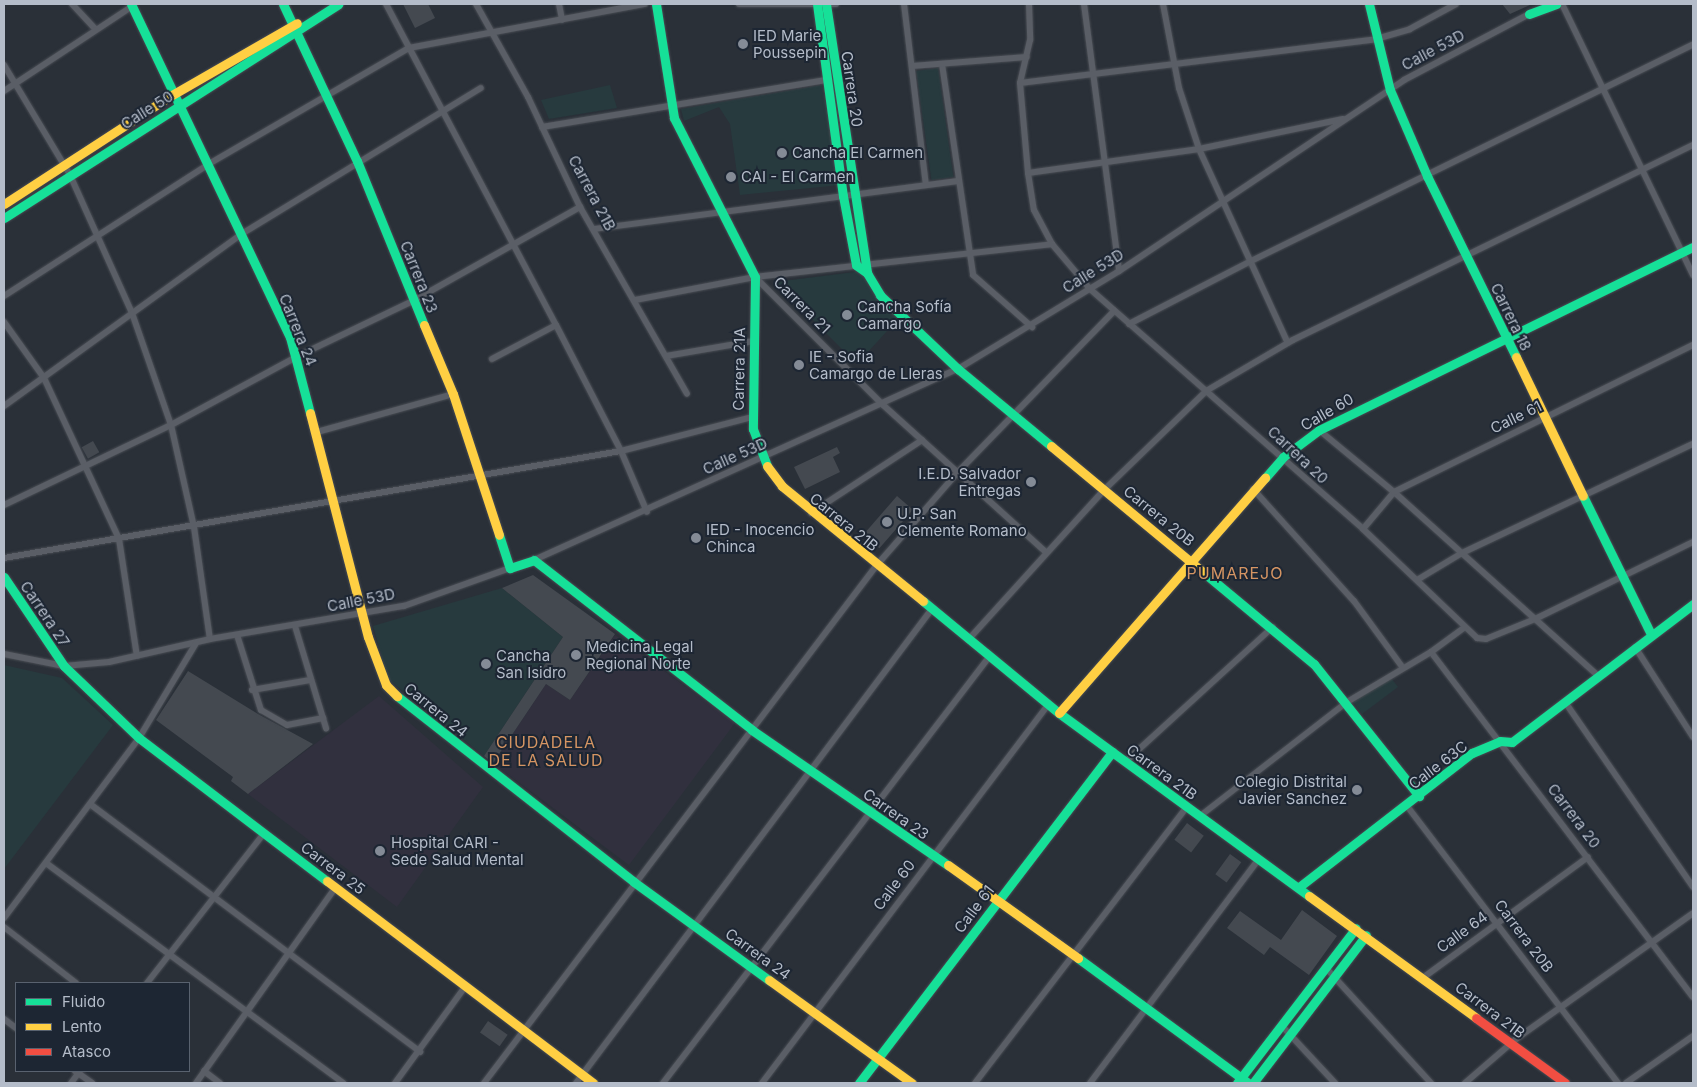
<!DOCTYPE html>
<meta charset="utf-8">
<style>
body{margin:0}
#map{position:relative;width:1697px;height:1087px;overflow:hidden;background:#2a3038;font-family:Inter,sans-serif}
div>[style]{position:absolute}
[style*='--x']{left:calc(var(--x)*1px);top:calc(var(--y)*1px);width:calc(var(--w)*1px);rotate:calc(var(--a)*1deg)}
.medical>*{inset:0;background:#31303e}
.green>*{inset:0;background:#273a3e;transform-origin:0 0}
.building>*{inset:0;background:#444950;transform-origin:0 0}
.roads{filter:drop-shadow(0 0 1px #484c53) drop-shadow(0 0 1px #484c53)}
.street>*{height:6px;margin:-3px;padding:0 3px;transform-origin:3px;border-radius:3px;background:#5a5e66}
.fast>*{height:9px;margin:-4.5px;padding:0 4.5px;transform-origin:4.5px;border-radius:4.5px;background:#16e098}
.slow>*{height:9px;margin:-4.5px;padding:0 4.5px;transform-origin:4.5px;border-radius:4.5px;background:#ffcf43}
.jam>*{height:9px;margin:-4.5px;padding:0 4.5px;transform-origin:4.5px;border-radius:4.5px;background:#f24e42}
.dots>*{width:14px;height:14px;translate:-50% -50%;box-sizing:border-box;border:2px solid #1d2633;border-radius:50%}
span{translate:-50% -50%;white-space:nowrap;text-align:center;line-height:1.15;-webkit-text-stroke:4px #1d2633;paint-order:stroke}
.poi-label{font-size:15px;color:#b4bcc9}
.left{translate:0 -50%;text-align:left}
.right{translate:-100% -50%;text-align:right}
.street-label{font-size:15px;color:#b4bcc9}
.neighbourhood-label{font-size:16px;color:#d59563;letter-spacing:1px}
.frame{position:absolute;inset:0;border:5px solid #b4bcc9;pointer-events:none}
.legend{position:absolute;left:15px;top:982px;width:175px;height:90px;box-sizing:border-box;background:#1d2633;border:1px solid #59626f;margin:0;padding:6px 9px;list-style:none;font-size:15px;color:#b4bcc9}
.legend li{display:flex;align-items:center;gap:10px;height:25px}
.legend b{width:25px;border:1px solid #59626f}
</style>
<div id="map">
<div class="medical">
<i style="clip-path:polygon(615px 635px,735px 723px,629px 865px,493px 763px,546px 684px,570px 700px)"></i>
<i style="clip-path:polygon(379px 696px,483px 787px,397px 907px,248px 794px)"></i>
</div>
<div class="green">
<i style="left:938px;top:68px;width:110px;height:22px;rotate:82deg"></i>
<i style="clip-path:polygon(610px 85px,617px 108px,549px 119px,541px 100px)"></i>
<i style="clip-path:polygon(822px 85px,841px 185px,740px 195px,730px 124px,719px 107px,684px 121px,681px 109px)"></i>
<i style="clip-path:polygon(863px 271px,869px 287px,898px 319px,857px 364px,775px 282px)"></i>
<i style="clip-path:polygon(502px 588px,563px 637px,484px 756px,388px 679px,373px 626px)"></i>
<i style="clip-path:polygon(4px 665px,62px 678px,113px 725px,4px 869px)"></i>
<i style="clip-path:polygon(1391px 678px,1398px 687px,1362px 714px,1353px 702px)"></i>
</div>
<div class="building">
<i style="clip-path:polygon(403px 4px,428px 4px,435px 18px,415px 28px)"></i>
<i style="clip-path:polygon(1502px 4px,1532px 4px,1510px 14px)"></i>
<i style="left:93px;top:441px;width:13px;height:13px;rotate:61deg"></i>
<i style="clip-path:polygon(837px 447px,840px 453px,833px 457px,840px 472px,805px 489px,794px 467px)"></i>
<i style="left:897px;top:496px;width:21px;height:51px;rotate:41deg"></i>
<i style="clip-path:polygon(533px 575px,615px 634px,570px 700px,546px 684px,493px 763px,484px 756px,563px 637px,502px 588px)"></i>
<i style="clip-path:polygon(188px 671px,258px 714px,313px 744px,248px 794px,231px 781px,233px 777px,156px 720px)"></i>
<i style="left:1187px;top:823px;width:21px;height:21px;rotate:37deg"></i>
<i style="left:1230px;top:854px;width:14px;height:25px;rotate:36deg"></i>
<i style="clip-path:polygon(1302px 910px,1337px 936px,1309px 975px,1270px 947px,1264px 955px,1227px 928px,1240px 911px,1281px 940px)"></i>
<i style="left:488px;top:1021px;width:24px;height:14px;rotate:35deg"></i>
</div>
<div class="roads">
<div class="street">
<i style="--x:72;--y:4;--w:34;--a:47"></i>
<i style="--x:386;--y:4;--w:363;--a:62.1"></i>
<i style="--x:556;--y:325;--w:142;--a:62.7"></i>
<i style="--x:621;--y:451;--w:66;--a:66.9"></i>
<i style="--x:476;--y:4;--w:107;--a:60.8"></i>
<i style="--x:528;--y:97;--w:122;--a:64.7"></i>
<i style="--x:580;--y:207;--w:215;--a:60.2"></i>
<i style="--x:559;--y:4;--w:16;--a:79"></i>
<i style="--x:739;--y:4;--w:97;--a:0"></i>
<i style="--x:904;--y:4;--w:182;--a:83.1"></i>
<i style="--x:1029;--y:4;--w:36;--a:88"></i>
<i style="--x:1030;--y:40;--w:44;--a:103.1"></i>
<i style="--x:1020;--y:83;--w:90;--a:84.9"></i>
<i style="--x:1028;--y:173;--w:37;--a:81"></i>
<i style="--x:1034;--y:210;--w:38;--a:62"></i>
<i style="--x:1052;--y:244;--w:59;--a:49.8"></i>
<i style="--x:1090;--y:289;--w:363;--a:41.3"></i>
<i style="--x:1363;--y:529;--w:158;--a:43.7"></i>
<i style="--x:1477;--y:638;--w:9;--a:6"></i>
<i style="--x:1486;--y:639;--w:53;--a:-22.2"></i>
<i style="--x:1535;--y:619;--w:176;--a:-26"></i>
<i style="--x:1084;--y:4;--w:269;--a:82.5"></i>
<i style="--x:1163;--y:4;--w:86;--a:79.2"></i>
<i style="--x:1179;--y:88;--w:64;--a:71.8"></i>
<i style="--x:1199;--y:149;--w:213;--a:65.4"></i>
<i style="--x:1562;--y:4;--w:301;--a:64.2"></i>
<i style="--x:942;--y:64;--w:213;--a:81.6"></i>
<i style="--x:973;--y:275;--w:79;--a:41.4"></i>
<i style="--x:4;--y:65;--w:128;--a:59"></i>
<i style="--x:70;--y:175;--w:151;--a:65.8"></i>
<i style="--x:132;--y:313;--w:119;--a:70.8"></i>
<i style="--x:171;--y:425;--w:105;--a:77.3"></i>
<i style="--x:194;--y:527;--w:113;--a:81.9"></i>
<i style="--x:912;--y:66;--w:115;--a:-4.5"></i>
<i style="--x:1020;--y:83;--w:359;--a:-7"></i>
<i style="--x:1376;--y:39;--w:35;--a:-16"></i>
<i style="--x:1410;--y:29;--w:52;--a:-28.5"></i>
<i style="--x:4;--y:91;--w:156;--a:-33.5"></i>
<i style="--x:542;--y:127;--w:288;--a:-9.4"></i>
<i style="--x:1028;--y:173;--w:173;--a:-8"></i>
<i style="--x:1199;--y:149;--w:147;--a:-11.8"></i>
<i style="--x:594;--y:229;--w:366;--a:-7.5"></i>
<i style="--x:755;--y:277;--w:180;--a:45"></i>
<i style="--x:882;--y:404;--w:221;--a:42.1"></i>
<i style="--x:4;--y:296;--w:242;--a:-32.8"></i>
<i style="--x:207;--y:165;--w:233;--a:-30.1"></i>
<i style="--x:409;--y:48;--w:240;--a:-10.6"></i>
<i style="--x:635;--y:300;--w:122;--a:-10.9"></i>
<i style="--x:755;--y:277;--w:299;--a:-6.3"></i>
<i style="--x:4;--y:322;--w:69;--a:54.5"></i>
<i style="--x:44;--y:378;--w:178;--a:65"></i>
<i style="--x:119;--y:539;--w:118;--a:81.3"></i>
<i style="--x:1129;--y:324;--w:137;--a:-27.3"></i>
<i style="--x:1251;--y:261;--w:492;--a:-26.1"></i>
<i style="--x:666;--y:356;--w:89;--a:-9.7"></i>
<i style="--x:492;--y:359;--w:72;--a:-28"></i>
<i style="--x:4;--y:406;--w:291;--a:-35.9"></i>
<i style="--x:240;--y:235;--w:282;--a:-31.4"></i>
<i style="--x:1319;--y:430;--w:97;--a:39.6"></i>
<i style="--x:1394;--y:492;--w:275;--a:42"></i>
<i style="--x:317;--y:432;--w:141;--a:-15.6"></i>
<i style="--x:1253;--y:489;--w:151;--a:48"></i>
<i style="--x:1354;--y:601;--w:83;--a:53.8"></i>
<i style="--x:4;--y:505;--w:185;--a:-25.6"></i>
<i style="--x:171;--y:425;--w:142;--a:-28.5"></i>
<i style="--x:296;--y:357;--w:130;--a:-25.6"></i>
<i style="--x:413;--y:301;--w:192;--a:-29.4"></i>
<i style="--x:811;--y:513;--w:133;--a:-33.3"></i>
<i style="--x:1363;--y:529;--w:48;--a:-50"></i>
<i style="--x:1394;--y:492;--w:333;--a:-26.2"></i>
<i style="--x:4;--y:558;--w:626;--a:-9.84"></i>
<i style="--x:621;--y:451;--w:135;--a:-14.5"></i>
<i style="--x:534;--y:560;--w:465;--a:-24.3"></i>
<i style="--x:958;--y:369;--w:188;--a:-31.3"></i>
<i style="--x:1119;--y:271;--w:343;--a:-33.8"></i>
<i style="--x:1404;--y:80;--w:141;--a:-27.8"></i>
<i style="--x:1417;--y:580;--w:52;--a:-31"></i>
<i style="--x:1462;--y:553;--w:255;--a:-25.3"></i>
<i style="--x:295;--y:626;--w:107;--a:73.1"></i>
<i style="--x:237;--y:635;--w:79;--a:72.3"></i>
<i style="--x:261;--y:710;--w:30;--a:30"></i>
<i style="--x:287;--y:725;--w:37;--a:-11"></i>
<i style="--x:968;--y:640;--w:202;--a:-47.8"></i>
<i style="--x:1104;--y:490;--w:142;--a:-44.1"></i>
<i style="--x:1206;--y:391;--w:101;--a:-30.4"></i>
<i style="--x:1293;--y:340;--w:445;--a:-26"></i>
<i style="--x:1635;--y:647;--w:107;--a:57.2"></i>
<i style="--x:1431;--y:652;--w:433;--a:52.8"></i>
<i style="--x:4;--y:654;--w:61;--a:11.3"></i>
<i style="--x:64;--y:666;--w:45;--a:-5.1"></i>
<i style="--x:109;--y:662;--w:104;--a:-12.8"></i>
<i style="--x:210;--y:639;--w:197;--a:-9.7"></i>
<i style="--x:404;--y:606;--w:113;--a:-19.7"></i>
<i style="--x:252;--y:690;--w:59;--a:-9.8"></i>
<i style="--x:1565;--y:702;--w:225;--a:55.3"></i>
<i style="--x:1125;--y:762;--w:200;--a:-42.4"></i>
<i style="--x:90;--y:804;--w:413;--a:36.9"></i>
<i style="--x:1407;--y:806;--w:348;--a:52.7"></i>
<i style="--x:1200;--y:816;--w:186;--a:-37.8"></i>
<i style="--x:1347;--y:702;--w:98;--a:-30.8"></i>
<i style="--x:1431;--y:652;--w:42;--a:-36.3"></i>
<i style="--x:46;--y:863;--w:370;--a:36.5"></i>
<i style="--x:4;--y:918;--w:225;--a:-53.1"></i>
<i style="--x:139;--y:738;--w:111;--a:-59"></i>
<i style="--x:4;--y:927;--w:91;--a:37.9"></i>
<i style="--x:1326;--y:968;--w:156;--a:47.6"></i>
<i style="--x:1424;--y:977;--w:203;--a:-36.2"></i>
<i style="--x:147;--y:983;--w:190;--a:-52"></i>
<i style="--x:4;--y:1019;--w:15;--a:37"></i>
<i style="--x:1282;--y:1026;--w:78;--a:47.1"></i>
<i style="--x:75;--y:1071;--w:21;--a:35"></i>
<i style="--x:204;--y:1071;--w:20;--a:37"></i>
<i style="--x:71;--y:1083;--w:15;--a:-53"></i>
<i style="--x:196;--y:1083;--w:239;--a:-54.5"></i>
<i style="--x:395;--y:1083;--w:119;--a:-53.9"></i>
<i style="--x:484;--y:1083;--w:649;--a:-52.83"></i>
<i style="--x:876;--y:566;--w:123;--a:-48.9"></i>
<i style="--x:957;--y:473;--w:226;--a:-45.9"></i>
<i style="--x:576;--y:1083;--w:591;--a:-53.11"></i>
<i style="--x:663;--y:1083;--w:536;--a:-52.57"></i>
<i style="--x:762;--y:1083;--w:474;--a:-52.9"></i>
<i style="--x:975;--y:1083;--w:348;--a:-52.5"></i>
<i style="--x:1090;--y:1083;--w:281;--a:-53"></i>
<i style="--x:1465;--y:1083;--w:67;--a:-40.8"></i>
<i style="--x:1516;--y:1039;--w:217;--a:-35.4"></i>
<i style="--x:1626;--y:1083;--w:82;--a:-35"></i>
</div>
<div class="fast">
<i style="--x:131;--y:4;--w:369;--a:64.5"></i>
<i style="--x:290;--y:337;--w:79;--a:75.3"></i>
<i style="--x:283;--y:4;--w:174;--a:64.8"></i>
<i style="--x:357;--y:161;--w:177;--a:67.8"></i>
<i style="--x:656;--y:4;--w:115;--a:81"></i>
<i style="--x:674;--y:118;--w:178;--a:63"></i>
<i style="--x:755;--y:277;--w:152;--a:90.8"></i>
<i style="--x:753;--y:429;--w:40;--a:69"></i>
<i style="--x:817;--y:4;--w:194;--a:82.3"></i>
<i style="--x:843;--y:196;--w:70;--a:79.3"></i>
<i style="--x:856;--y:265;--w:14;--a:36"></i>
<i style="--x:826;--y:4;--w:272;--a:81.3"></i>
<i style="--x:867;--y:273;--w:26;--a:59"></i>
<i style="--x:880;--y:295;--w:108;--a:43.5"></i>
<i style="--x:958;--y:369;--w:121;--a:39.6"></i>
<i style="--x:1369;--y:4;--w:89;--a:76.3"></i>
<i style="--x:1390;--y:90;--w:94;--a:66.7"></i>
<i style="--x:1427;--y:176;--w:202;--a:63.8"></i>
<i style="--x:1529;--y:14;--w:29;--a:-20"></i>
<i style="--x:4;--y:218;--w:397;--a:-32.6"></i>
<i style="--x:1265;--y:478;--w:28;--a:-49"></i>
<i style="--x:1283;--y:457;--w:45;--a:-36.9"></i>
<i style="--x:1319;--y:430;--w:416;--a:-26.1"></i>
<i style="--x:1583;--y:496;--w:154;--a:63.8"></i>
<i style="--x:499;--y:535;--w:35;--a:72"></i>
<i style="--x:510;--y:568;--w:25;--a:-18"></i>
<i style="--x:534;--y:560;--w:276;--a:37.9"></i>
<i style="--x:752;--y:730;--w:238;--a:34.6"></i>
<i style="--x:1203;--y:572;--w:144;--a:39.7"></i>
<i style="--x:1314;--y:664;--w:169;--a:51.5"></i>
<i style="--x:4;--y:577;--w:107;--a:56"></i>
<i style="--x:64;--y:666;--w:104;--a:43.8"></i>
<i style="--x:139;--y:738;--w:236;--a:37.3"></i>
<i style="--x:923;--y:601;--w:176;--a:39.5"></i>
<i style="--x:1059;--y:713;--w:310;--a:36.2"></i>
<i style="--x:397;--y:696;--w:301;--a:38.1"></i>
<i style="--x:634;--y:882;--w:167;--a:36"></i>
<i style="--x:1299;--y:887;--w:219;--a:-37.8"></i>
<i style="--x:1472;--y:753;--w:30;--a:-23"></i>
<i style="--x:1500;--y:741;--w:12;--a:5"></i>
<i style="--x:1512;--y:742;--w:228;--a:-37.3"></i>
<i style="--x:1078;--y:958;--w:211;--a:36.3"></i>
<i style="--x:859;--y:1083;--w:417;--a:-52.6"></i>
<i style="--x:1237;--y:1083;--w:195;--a:-52.5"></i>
<i style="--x:1253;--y:1083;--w:186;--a:-52.6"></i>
</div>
<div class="slow">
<i style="--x:4;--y:204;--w:200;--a:-33"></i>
<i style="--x:172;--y:95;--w:144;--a:-29.9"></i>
<i style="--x:424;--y:325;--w:75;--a:67.2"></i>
<i style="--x:453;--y:394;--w:148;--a:71.9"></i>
<i style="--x:1516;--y:357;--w:154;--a:64.3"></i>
<i style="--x:310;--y:413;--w:231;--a:75.5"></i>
<i style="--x:368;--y:637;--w:51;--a:69.4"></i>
<i style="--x:386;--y:685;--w:16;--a:45"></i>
<i style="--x:1051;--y:446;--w:197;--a:39.7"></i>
<i style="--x:767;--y:466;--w:25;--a:53"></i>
<i style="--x:782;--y:486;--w:182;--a:39.2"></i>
<i style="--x:1059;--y:713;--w:313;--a:-48.8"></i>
<i style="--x:948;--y:865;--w:160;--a:35.6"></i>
<i style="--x:327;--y:881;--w:334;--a:37.2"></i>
<i style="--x:1309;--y:896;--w:207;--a:36.1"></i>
<i style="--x:769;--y:980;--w:176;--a:35.8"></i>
</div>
<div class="jam">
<i style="--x:1476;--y:1018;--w:110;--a:36.1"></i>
</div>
</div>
<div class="dots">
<i style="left:743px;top:44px;background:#848b96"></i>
<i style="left:782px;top:153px;background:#848b96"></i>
<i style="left:731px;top:177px;background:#848b96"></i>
<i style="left:847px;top:315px;background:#848b96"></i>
<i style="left:799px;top:365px;background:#848b96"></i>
<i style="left:1031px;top:482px;background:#848b96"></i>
<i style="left:887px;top:522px;background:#848b96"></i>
<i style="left:696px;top:538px;background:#848b96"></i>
<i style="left:576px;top:655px;background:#848b96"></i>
<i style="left:486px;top:664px;background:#848b96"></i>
<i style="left:1357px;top:790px;background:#848b96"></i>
<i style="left:380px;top:851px;background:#848b96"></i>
</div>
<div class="poi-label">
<span class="left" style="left:753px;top:44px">IED Marie<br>Poussepin</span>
<span class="left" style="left:792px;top:153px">Cancha El Carmen</span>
<span class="left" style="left:741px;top:177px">CAI - El Carmen</span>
<span class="left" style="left:857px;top:315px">Cancha Sofía<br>Camargo</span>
<span class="left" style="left:809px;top:365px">IE - Sofia<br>Camargo de Lleras</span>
<span class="right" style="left:1021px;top:482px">I.E.D. Salvador<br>Entregas</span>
<span class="left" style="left:897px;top:522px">U.P. San<br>Clemente Romano</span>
<span class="left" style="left:706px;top:538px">IED - Inocencio<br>Chinca</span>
<span class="left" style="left:586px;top:655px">Medicina Legal<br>Regional Norte</span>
<span class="left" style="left:496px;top:664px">Cancha<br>San Isidro</span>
<span class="right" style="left:1347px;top:790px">Colegio Distrital<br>Javier Sanchez</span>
<span class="left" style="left:391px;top:851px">Hospital CARI -<br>Sede Salud Mental</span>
</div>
<div class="street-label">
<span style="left:1433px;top:50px;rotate:-28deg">Calle 53D</span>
<span style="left:852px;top:89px;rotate:82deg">Carrera 20</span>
<span style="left:147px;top:110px;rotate:-32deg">Calle 50</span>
<span style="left:592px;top:193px;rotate:62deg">Carrera 21B</span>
<span style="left:1093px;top:271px;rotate:-32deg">Calle 53D</span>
<span style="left:419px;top:277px;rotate:68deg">Carrera 23</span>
<span style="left:802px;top:305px;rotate:45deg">Carrera 21</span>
<span style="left:1511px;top:317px;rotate:64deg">Carrera 18</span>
<span style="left:298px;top:330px;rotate:68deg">Carrera 24</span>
<span style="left:739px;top:369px;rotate:-89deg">Carrera 21A</span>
<span style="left:1327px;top:412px;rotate:-30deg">Calle 60</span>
<span style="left:1516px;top:417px;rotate:-26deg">Calle 61</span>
<span style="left:1298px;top:455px;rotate:43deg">Carrera 20</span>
<span style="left:735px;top:456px;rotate:-24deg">Calle 53D</span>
<span style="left:1159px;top:516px;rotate:39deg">Carrera 20B</span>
<span style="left:844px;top:522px;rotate:39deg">Carrera 21B</span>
<span style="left:361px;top:600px;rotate:-11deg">Calle 53D</span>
<span style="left:45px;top:614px;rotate:56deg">Carrera 27</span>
<span style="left:436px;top:710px;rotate:39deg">Carrera 24</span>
<span style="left:1438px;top:765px;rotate:-37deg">Calle 63C</span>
<span style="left:1162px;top:772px;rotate:36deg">Carrera 21B</span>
<span style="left:896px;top:814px;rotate:35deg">Carrera 23</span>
<span style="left:1574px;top:816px;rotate:53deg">Carrera 20</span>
<span style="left:333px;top:868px;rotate:37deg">Carrera 25</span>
<span style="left:894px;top:885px;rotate:-53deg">Calle 60</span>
<span style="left:974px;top:909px;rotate:-53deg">Calle 61</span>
<span style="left:1462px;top:932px;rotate:-36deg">Calle 64</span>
<span style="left:1524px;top:936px;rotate:53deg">Carrera 20B</span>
<span style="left:758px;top:954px;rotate:36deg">Carrera 24</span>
<span style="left:1490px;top:1010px;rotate:37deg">Carrera 21B</span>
</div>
<div class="neighbourhood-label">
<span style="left:1235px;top:573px">PUMAREJO</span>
<span style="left:546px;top:751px">CIUDADELA<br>DE LA SALUD</span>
</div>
<div class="frame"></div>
<ul class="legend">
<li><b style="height:6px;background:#16e098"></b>Fluido</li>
<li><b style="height:6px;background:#ffcf43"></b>Lento</li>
<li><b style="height:6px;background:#f24e42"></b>Atasco</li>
</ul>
</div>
